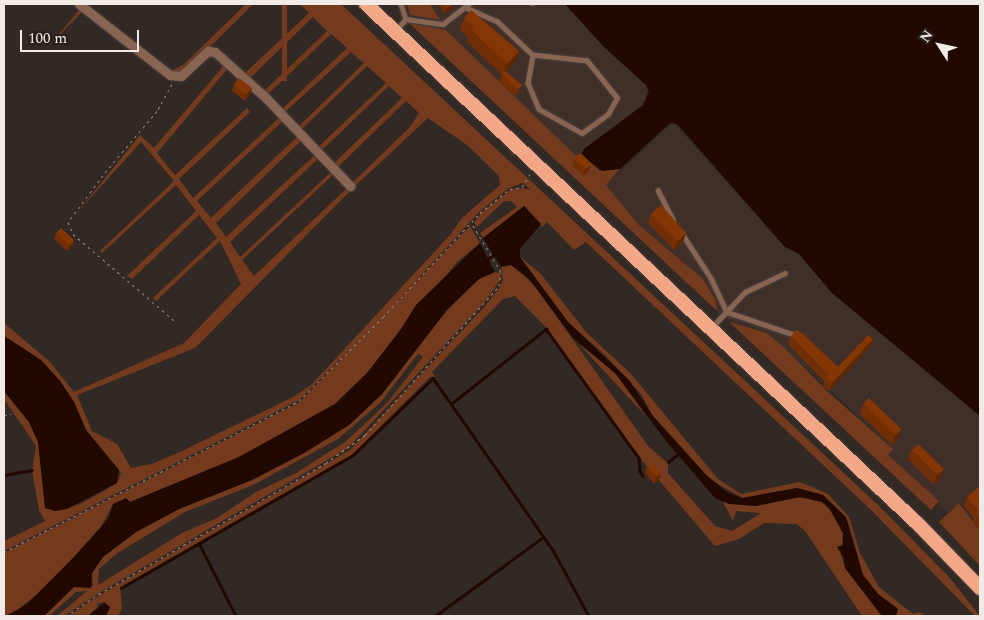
<!DOCTYPE html>
<style>
body{margin:0}
#map{position:relative;width:984px;height:620px;overflow:hidden;background:#332924;font-family:Spectral,serif}
div>[style]{position:absolute}
[style*='--x']{left:calc(var(--x)*1px);top:calc(var(--y)*1px);width:calc(var(--w)*1px);rotate:calc(var(--a)*1deg)}
.built>*{inset:0;background:#402f28}
.green>*{inset:0;background:#733a1e;transform-origin:0 0}
.water>*{inset:0;background:#210800}
.stream>*{height:2.5px;margin:-1.25px;padding:0 1.25px;transform-origin:1.25px;border-radius:1.25px;background:#210800}
.path>*{height:1px;margin-top:-0.5px;transform-origin:0;background:repeating-linear-gradient(90deg,#948c88 0 2.5px,transparent 0 6.5px)}
.roads{filter:drop-shadow(0 0 1px #4e443f) drop-shadow(0 0 1px #4e443f)}
.service>*{height:4.5px;margin:-2.25px;padding:0 2.25px;transform-origin:2.25px;border-radius:2.25px;background:#886453}
.minor>*{height:9px;margin:-4.5px;padding:0 4.5px;transform-origin:4.5px;border-radius:4.5px;background:#886453}
.trunk>*{height:14px;margin:-7px;padding:0 7px;transform-origin:7px;border-radius:7px;background:#f2a886}
.wall>*{inset:0;background:#722e04}
.shaded-wall>*{inset:0;background:#5d2604}
.building>*{inset:0;background:#853605;transform-origin:0 0}
span{translate:-50% -50%;white-space:nowrap;text-align:center;line-height:1.15;-webkit-text-stroke:4.5px #291f1b;paint-order:stroke}
.frame{position:absolute;inset:0;border:5px solid #f1eae7;pointer-events:none}
.north{position:absolute;left:914px;top:20px;width:50px;height:50px;-webkit-text-stroke:4px #291f1b;paint-order:stroke;rotate:305deg;font-size:14px;font-weight:700;line-height:20px;text-align:center;color:#f1eae7}
.north::after{content:'';display:block;margin:auto;width:18px;height:22px;background:#f1eae7;clip-path:polygon(50% 0,100% 100%,50% 72%,0 100%)}
.scale{position:absolute;left:20px;top:30px;width:119px;height:22px;box-sizing:border-box;border:2px solid #f1eae7;border-top:0;padding-left:6px;font-size:15px;line-height:18px;white-space:nowrap;color:#f1eae7;-webkit-text-stroke:4px #291f1b;paint-order:stroke}
</style>
<div id="map">
<div class="built">
<i style="clip-path:polygon(430px 4px,565px 4px,604px 47px,646px 85px,646px 98px,643px 105px,576px 156px,448px 35px)"></i>
<i style="clip-path:polygon(673px 122px,785px 247px,799px 254px,832px 293px,980px 416px,980px 531px,960px 503px,948px 512px,888px 455px,893px 449px,784px 347px,766px 333px,729px 322px,717px 311px,716px 301px,678px 257px,639px 225px,606px 185px)"></i>
</div>
<div class="green">
<i style="clip-path:polygon(73px 4px,84px 10px,49px 46px,80px 9px)"></i>
<i style="clip-path:polygon(246px 4px,253px 4px,210px 47px,181px 72px,170px 71px,183px 65px)"></i>
<i style="left:282px;top:4px;width:5px;height:77px"></i>
<i style="clip-path:polygon(300px 4px,341px 4px,877px 504px,949px 577px,980px 616px,975px 616px,872px 511px,586px 242px,574px 250px,547px 222px,542px 227px,524px 206px,483px 238px,480px 233px,517px 207px,511px 201px,504px 201px,477px 227px,474px 223px,481px 213px,510px 190px,523px 188px,531px 190px,523px 183px,509px 188px,479px 212px,383px 317px,299px 400px,4px 551px,4px 541px,45px 521px,39px 510px,32px 471px,36px 446px,4px 399px,4px 391px,29px 422px,38px 442px,45px 504px,54px 511px,80px 504px,100px 493px,117px 483px,121px 473px,86px 430px,74px 402px,60px 381px,41px 360px,4px 336px,4px 323px,49px 361px,74px 392px,184px 343px,241px 284px,220px 241px,156px 301px,153px 298px,217px 238px,199px 215px,132px 279px,127px 276px,196px 211px,176px 185px,102px 253px,100px 251px,174px 181px,141px 142px,76px 214px,140px 135px,154px 148px,225px 64px,229px 67px,157px 153px,175px 175px,247px 108px,250px 112px,179px 179px,193px 198px,280px 117px,284px 120px,197px 201px,211px 218px,299px 135px,303px 139px,216px 223px,226px 237px,317px 153px,320px 157px,230px 242px,240px 257px,332px 171px,334px 174px,242px 260px,254px 276px,347px 188px,350px 191px,195px 348px,77px 395px,92px 431px,117px 444px,131px 468px,152px 464px,182px 451px,295px 396px,312px 384px,451px 234px,462px 218px,500px 185px,499px 176px,467px 145px,428px 118px,354px 187px,351px 184px,409px 128px,419px 113px,406px 101px,337px 168px,333px 164px,402px 98px,389px 86px,321px 151px,317px 148px,386px 83px,367px 66px,301px 130px,298px 127px,364px 63px,351px 52px,284px 113px,281px 110px,347px 48px,331px 34px,266px 96px,263px 92px,327px 31px,313px 17px,249px 79px,244px 74px,309px 13px)"></i>
<i style="clip-path:polygon(407px 4px,430px 4px,440px 20px,410px 15px)"></i>
<i style="clip-path:polygon(409px 23px,446px 30px,576px 156px,582px 154px,599px 170px,620px 169px,606px 185px,639px 225px,703px 279px,716px 301px,717px 311px)"></i>
<i style="clip-path:polygon(470px 226px,480px 243px,457px 262px,367px 373px,335px 404px,239px 457px,130px 502px,113px 504px,100px 529px,46px 587px,15px 612px,4px 616px,4px 553px,300px 402px)"></i>
<i style="clip-path:polygon(520px 257px,540px 273px,586px 332px,632px 375px,718px 479px,741px 494px,800px 482px,828px 494px,849px 517px,860px 553px,879px 587px,913px 614px,920px 612px,926px 616px,896px 616px,898px 609px,878px 594px,863px 575px,848px 522px,819px 494px,797px 488px,743px 498px,711px 480px,653px 416px,641px 394px,606px 356px,568px 322px)"></i>
<i style="clip-path:polygon(508px 264px,520px 270px,537px 289px,648px 446px,668px 463px,668px 473px,715px 526px,732px 531px,761px 513px,736px 511px,733px 521px,723px 502px,756px 506px,800px 497px,822px 502px,832px 512px,843px 533px,841px 555px,845px 568px,882px 616px,862px 616px,805px 531px,797px 524px,764px 523px,739px 539px,715px 546px,640px 458px,546px 327px,515px 296px,503px 299px,432px 372px,435px 377px,430px 377px,353px 454px,120px 587px,122px 609px,118px 616px,106px 616px,110px 607px,105px 602px,98px 603px,97px 608px,88px 616px,68px 616px,100px 595px,350px 450px,486px 305px,500px 287px,503px 279px,501px 267px)"></i>
<i style="clip-path:polygon(evenodd,495px 272px,500px 273px,501px 279px,484px 303px,348px 448px,99px 593px,64px 616px,57px 616px,87px 591px,76px 592px,49px 616px,44px 616px,74px 587px,93px 586px,92px 573px,103px 557px,136px 532px,179px 509px,252px 480px,304px 453px,349px 425px,382px 394px,447px 310px,479px 279px,495px 272px,418px 354px,423px 357px,387px 403px,345px 442px,296px 473px,256px 492px,217px 518px,182px 533px,98px 585px,99px 569px,116px 554px,185px 512px,253px 485px,338px 439px,380px 403px,418px 354px)"></i>
<i style="clip-path:polygon(729px 322px,767px 333px,784px 347px,827px 391px,893px 449px,888px 455px,939px 501px,931px 510px)"></i>
<i style="clip-path:polygon(579px 344px,613px 370px,646px 416px,629px 398px)"></i>
<i style="clip-path:polygon(959px 503px,980px 531px,980px 566px,939px 522px)"></i>
</div>
<div class="water">
<i style="clip-path:polygon(565px 4px,980px 4px,980px 416px,832px 293px,799px 254px,785px 247px,677px 124px,670px 123px,620px 169px,602px 171px,590px 162px,582px 154px,584px 149px,643px 105px,649px 91px,646px 85px,604px 47px)"></i>
<i style="clip-path:polygon(524px 206px,541px 224px,520px 249px,520px 257px,568px 322px,629px 380px,653px 416px,706px 475px,727px 492px,742px 498px,797px 488px,823px 495px,846px 517px,863px 575px,878px 594px,898px 609px,896px 616px,882px 616px,845px 568px,844px 558px,837px 547px,843px 545px,843px 533px,829px 508px,822px 502px,800px 497px,756px 506px,729px 504px,715px 498px,666px 441px,616px 374px,573px 338px,530px 280px,511px 265px,501px 267px,483px 238px)"></i>
<i style="clip-path:polygon(480px 243px,495px 272px,479px 279px,447px 310px,382px 394px,349px 425px,304px 453px,252px 480px,179px 509px,136px 532px,103px 557px,92px 573px,91px 588px,74px 587px,44px 616px,6px 616px,27px 604px,73px 558px,108px 519px,113px 504px,126px 498px,130px 502px,239px 457px,335px 404px,367px 373px,401px 329px,416px 305px)"></i>
<i style="clip-path:polygon(4px 336px,41px 360px,60px 381px,74px 402px,86px 430px,119px 470px,117px 483px,67px 509px,55px 511px,45px 508px,38px 442px,29px 422px,4px 391px)"></i>
<i style="clip-path:polygon(104px 603px,110px 607px,106px 616px,88px 616px)"></i>
</div>
<div class="stream">
<i style="--x:486;--y:261;--w:12;--a:-42"></i>
<i style="--x:452;--y:403;--w:120;--a:-38.2"></i>
<i style="--x:546;--y:329;--w:159;--a:54.2"></i>
<i style="--x:639;--y:458;--w:13;--a:86"></i>
<i style="--x:640;--y:471;--w:6;--a:59"></i>
<i style="--x:668;--y:462;--w:11;--a:-38"></i>
<i style="--x:4;--y:475;--w:28;--a:-10"></i>
<i style="--x:199;--y:543;--w:82;--a:63.1"></i>
<i style="--x:121;--y:588;--w:267;--a:-29.8"></i>
<i style="--x:353;--y:455;--w:111;--a:-43.9"></i>
<i style="--x:433;--y:378;--w:210;--a:55.1"></i>
<i style="--x:553;--y:550;--w:75;--a:61.4"></i>
<i style="--x:435;--y:616;--w:132;--a:-36.1"></i>
</div>
<div class="path">
<i style="--x:172;--y:84;--w:31;--a:119"></i>
<i style="--x:157;--y:111;--w:77;--a:130.3"></i>
<i style="--x:107;--y:170;--w:65;--a:126.9"></i>
<i style="--x:68;--y:222;--w:13;--a:67"></i>
<i style="--x:73;--y:234;--w:134;--a:40.5"></i>
<i style="--x:4;--y:415;--w:7;--a:-8"></i>
<i style="--x:4;--y:552;--w:331;--a:-27.1"></i>
<i style="--x:299;--y:401;--w:119;--a:-45"></i>
<i style="--x:383;--y:317;--w:142;--a:-47"></i>
<i style="--x:480;--y:213;--w:38;--a:-39"></i>
<i style="--x:510;--y:189;--w:12;--a:-9"></i>
<i style="--x:522;--y:187;--w:15;--a:-58"></i>
<i style="--x:66;--y:616;--w:40;--a:-34"></i>
<i style="--x:99;--y:594;--w:262;--a:-30"></i>
<i style="--x:326;--y:463;--w:48;--a:-35.7"></i>
<i style="--x:365;--y:435;--w:200;--a:-48"></i>
<i style="--x:499;--y:286;--w:14;--a:-82"></i>
<i style="--x:501;--y:272;--w:56;--a:-121.1"></i>
</div>
<div class="roads">
<div class="service">
<i style="--x:401;--y:4;--w:16;--a:72"></i>
<i style="--x:532;--y:4;--w:1;--a:0"></i>
<i style="--x:465;--y:7;--w:35;--a:24"></i>
<i style="--x:497;--y:21;--w:50;--a:43.4"></i>
<i style="--x:533;--y:55;--w:28;--a:100"></i>
<i style="--x:528;--y:83;--w:28;--a:67"></i>
<i style="--x:539;--y:109;--w:49;--a:29.2"></i>
<i style="--x:582;--y:133;--w:32;--a:-36"></i>
<i style="--x:608;--y:114;--w:18;--a:-61"></i>
<i style="--x:617;--y:98;--w:48;--a:-129"></i>
<i style="--x:587;--y:61;--w:54;--a:-173.7"></i>
<i style="--x:396;--y:30;--w:15;--a:-48"></i>
<i style="--x:406;--y:19;--w:37;--a:8"></i>
<i style="--x:443;--y:24;--w:33;--a:-38"></i>
<i style="--x:658;--y:190;--w:34;--a:63"></i>
<i style="--x:681;--y:232;--w:55;--a:56.9"></i>
<i style="--x:711;--y:278;--w:38;--a:65"></i>
<i style="--x:727;--y:312;--w:75;--a:18.7"></i>
<i style="--x:712;--y:327;--w:48;--a:-46.7"></i>
<i style="--x:745;--y:292;--w:44;--a:-25.4"></i>
</div>
<div class="minor">
<i style="--x:79;--y:4;--w:115;--a:38"></i>
<i style="--x:170;--y:75;--w:11;--a:5"></i>
<i style="--x:181;--y:76;--w:37;--a:-43"></i>
<i style="--x:208;--y:51;--w:7;--a:8"></i>
<i style="--x:215;--y:52;--w:69;--a:42"></i>
<i style="--x:266;--y:98;--w:122;--a:46.3"></i>
</div>
<div class="trunk">
<i style="--x:366;--y:4;--w:757;--a:43.29"></i>
<i style="--x:917;--y:523;--w:91;--a:45.9"></i>
</div>
</div>
<div class="wall">
<i style="clip-path:polygon(438px 4px,454px 4px,452px 9px,445px 14px)"></i>
<i style="clip-path:polygon(464px 18px,519px 51px,515px 62px,506px 72px,519px 92px,515px 96px,499px 82px,502px 75px,467px 42px,468px 37px,460px 30px)"></i>
<i style="clip-path:polygon(234px 85px,252px 88px,250px 94px,245px 101px,232px 91px)"></i>
<i style="clip-path:polygon(574px 159px,589px 170px,583px 176px,572px 165px)"></i>
<i style="clip-path:polygon(651px 214px,686px 233px,683px 242px,674px 250px,648px 223px)"></i>
<i style="clip-path:polygon(56px 233px,74px 240px,72px 246px,67px 251px,54px 239px)"></i>
<i style="clip-path:polygon(791px 336px,838px 367px,873px 339px,870px 347px,829px 391px,823px 386px,825px 382px,788px 344px)"></i>
<i style="clip-path:polygon(863px 404px,901px 429px,898px 438px,892px 445px,860px 414px)"></i>
<i style="clip-path:polygon(911px 450px,940px 478px,934px 485px,908px 459px)"></i>
<i style="clip-path:polygon(647px 466px,659px 480px,654px 484px,645px 472px)"></i>
<i style="clip-path:polygon(980px 486px,980px 530px,972px 521px,974px 518px,964px 506px,967px 497px)"></i>
</div>
<div class="shaded-wall">
<i style="clip-path:polygon(453px 4px,454px 4px,452px 9px,445px 14px,447px 8px)"></i>
<i style="clip-path:polygon(519px 51px,515px 62px,503px 75px,507px 64px)"></i>
<i style="clip-path:polygon(522px 85px,519px 92px,515px 96px,518px 90px)"></i>
<i style="clip-path:polygon(252px 88px,250px 94px,245px 101px,247px 94px)"></i>
<i style="clip-path:polygon(591px 164px,589px 170px,583px 176px,586px 169px)"></i>
<i style="clip-path:polygon(686px 233px,683px 242px,674px 250px,678px 241px)"></i>
<i style="clip-path:polygon(74px 240px,72px 246px,67px 251px,70px 245px)"></i>
<i style="clip-path:polygon(873px 339px,870px 347px,829px 391px,832px 383px)"></i>
<i style="clip-path:polygon(901px 429px,898px 438px,892px 445px,895px 435px)"></i>
<i style="clip-path:polygon(944px 469px,940px 478px,934px 485px,937px 475px)"></i>
<i style="clip-path:polygon(661px 474px,659px 480px,654px 484px,656px 477px)"></i>
</div>
<div class="building">
<i style="clip-path:polygon(444px 4px,453px 4px,447px 8px)"></i>
<i style="clip-path:polygon(471px 10px,519px 51px,507px 64px,471px 30px,474px 27px,464px 18px)"></i>
<i style="clip-path:polygon(505px 71px,522px 85px,518px 90px,502px 75px)"></i>
<i style="left:239px;top:78px;width:16px;height:9px;rotate:38deg"></i>
<i style="clip-path:polygon(580px 153px,591px 164px,586px 169px,574px 159px)"></i>
<i style="clip-path:polygon(661px 205px,686px 233px,678px 241px,651px 214px)"></i>
<i style="left:61px;top:228px;width:18px;height:7px;rotate:43deg"></i>
<i style="clip-path:polygon(796px 330px,802px 333px,838px 367px,868px 335px,873px 339px,832px 383px,826px 378px,829px 375px,791px 336px)"></i>
<i style="left:869px;top:398px;width:45px;height:8px;rotate:44deg"></i>
<i style="left:918px;top:444px;width:36px;height:9px;rotate:44deg"></i>
<i style="clip-path:polygon(652px 462px,661px 474px,656px 477px,647px 466px)"></i>
<i style="clip-path:polygon(980px 486px,980px 499px,978px 501px,980px 503px,980px 518px,976px 513px,978px 510px,967px 497px)"></i>
</div>
<div class="frame"></div>
<div class="north">N</div>
<div class="scale">100 m</div>
</div>
